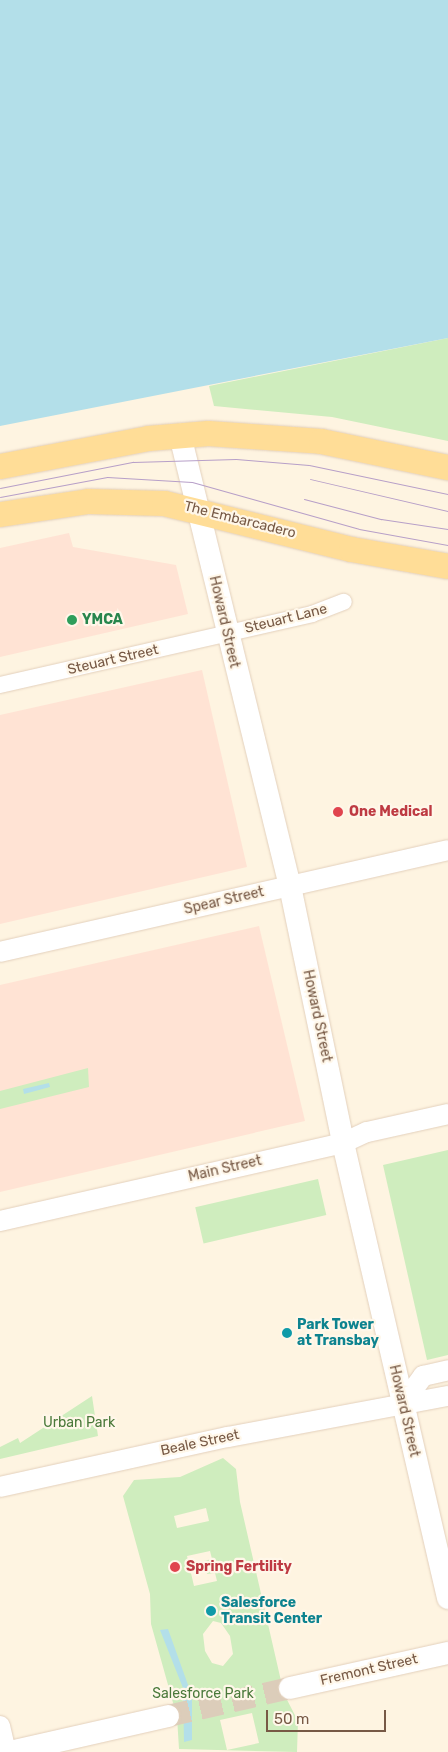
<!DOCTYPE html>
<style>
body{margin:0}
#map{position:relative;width:448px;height:1752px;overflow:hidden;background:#fef4e1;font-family:Rubik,sans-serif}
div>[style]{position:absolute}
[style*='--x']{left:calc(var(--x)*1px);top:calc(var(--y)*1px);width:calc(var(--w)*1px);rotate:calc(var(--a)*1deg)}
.commercial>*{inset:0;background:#ffe3d4}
.green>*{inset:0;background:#cfedbe;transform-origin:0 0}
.water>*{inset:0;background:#b3dfe9}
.secondary-tunnel>*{height:22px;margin-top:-11px;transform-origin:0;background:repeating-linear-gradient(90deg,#dccdba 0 22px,transparent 0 33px)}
.roads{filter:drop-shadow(0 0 1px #e3d0bc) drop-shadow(0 0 1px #e3d0bc)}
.minor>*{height:16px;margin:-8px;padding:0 8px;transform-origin:8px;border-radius:8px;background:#fff}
.tertiary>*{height:20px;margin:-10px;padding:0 10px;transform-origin:10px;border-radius:10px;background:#fff}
.secondary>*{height:22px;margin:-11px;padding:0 11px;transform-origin:11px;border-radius:11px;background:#fff}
.primary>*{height:25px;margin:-12.5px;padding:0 12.5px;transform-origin:12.5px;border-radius:12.5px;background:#ffdd97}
.tram>*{height:1px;margin:-0.5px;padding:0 0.5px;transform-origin:0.5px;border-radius:0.5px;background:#b79fc8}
.dots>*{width:14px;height:14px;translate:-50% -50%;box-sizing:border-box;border:2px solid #fff7e9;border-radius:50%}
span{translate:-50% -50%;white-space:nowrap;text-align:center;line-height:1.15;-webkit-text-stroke:4.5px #fff7e9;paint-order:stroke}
.street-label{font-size:14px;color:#775945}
.leisure-label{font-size:14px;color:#27864d;font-weight:700}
.left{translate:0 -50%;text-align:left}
.health-label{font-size:14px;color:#be3a42;font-weight:700}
.culture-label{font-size:14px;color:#0d838f;font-weight:700}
.park-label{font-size:14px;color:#4a793a}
.scale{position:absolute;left:266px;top:1710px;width:120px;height:22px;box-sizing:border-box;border:2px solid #775945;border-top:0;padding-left:6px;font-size:15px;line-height:18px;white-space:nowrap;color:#775945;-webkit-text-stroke:4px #fff7e9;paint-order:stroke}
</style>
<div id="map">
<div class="commercial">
<i style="clip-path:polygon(69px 533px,73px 547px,176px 565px,188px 614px,0 657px,0 548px)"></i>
<i style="clip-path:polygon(202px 670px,247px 867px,0 924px,0 715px)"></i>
<i style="clip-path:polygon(259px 926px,305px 1121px,0 1192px,0 985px)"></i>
</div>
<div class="green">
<i style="clip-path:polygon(448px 338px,448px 441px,332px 417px,214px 406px,209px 386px)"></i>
<i style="clip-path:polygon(88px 1068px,89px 1087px,0 1109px,0 1091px)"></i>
<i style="clip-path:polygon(448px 1150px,448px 1355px,427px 1360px,383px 1165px)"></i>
<i style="left:318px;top:1179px;width:37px;height:126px;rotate:77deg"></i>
<i style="clip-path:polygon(92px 1396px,98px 1436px,0 1459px,0 1447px,18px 1438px,20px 1443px)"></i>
<i style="clip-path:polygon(evenodd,223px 1458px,236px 1469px,240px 1502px,284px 1694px,298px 1721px,297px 1752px,179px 1749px,177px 1717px,151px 1624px,150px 1594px,123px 1496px,134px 1480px,180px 1477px,223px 1458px,206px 1508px,209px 1521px,177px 1528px,174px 1516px,206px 1508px,223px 1458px,210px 1551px,212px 1559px,204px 1561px,207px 1574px,215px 1573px,217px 1581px,194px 1586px,187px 1556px,210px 1551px,223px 1458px,213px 1621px,221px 1623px,230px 1636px,233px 1654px,223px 1666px,212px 1663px,205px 1651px,203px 1634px,213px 1621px,223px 1458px,252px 1713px,259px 1743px,227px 1750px,220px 1720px,252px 1713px)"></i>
</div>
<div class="water">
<i style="clip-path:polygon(0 0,448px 0,448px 338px,0 426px)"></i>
<i style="clip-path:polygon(49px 1083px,50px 1087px,24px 1094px,23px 1089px)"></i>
<i style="clip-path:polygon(168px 1629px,192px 1696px,192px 1740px,184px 1742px,183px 1688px,160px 1630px)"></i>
</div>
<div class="secondary-tunnel">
<i style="--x:168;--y:1716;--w:125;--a:-12.9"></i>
</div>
<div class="roads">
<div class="minor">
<i style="--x:0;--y:685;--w:320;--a:-12.8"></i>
<i style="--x:312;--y:614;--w:34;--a:-21"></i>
</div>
<div class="tertiary">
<i style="--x:0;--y:952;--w:459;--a:-12.8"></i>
<i style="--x:0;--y:1221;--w:352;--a:-12.8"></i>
<i style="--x:343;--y:1143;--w:26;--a:-25"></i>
<i style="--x:367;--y:1132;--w:83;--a:-12.5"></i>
<i style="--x:402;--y:1405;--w:36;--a:-54"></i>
<i style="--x:423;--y:1376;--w:26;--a:-13"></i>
<i style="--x:0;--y:1487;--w:233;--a:-12.4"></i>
<i style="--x:228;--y:1437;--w:224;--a:-10.6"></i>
<i style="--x:0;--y:1726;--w:27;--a:77"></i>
</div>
<div class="secondary">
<i style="--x:180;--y:435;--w:464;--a:76.3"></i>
<i style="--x:290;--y:886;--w:262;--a:78.3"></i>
<i style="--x:343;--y:1143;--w:467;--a:77"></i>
<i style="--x:290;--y:1688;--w:162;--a:-12.5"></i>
<i style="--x:10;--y:1752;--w:162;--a:-12.8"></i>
</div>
<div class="primary">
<i style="--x:0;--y:466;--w:151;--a:-10.7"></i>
<i style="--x:148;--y:438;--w:60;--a:-4.8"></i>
<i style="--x:208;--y:433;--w:113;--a:4"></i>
<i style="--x:321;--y:441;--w:130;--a:11.6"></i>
<i style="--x:0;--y:514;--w:89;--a:-8.4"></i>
<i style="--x:88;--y:501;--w:76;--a:1.5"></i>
<i style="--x:164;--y:503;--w:193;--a:13.8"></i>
<i style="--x:351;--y:549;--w:98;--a:9.9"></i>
</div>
</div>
<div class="tram">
<i style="--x:310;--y:479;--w:142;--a:13.1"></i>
<i style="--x:0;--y:488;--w:136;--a:-11.1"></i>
<i style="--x:133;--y:462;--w:103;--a:-1.7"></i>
<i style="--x:236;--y:459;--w:73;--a:4.7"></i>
<i style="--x:309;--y:465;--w:142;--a:11.8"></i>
<i style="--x:0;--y:497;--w:109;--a:-10.6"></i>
<i style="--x:107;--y:477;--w:85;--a:3.4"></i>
<i style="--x:192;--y:482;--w:173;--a:15.7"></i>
<i style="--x:359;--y:529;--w:90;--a:10.2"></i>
<i style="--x:304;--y:499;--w:80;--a:14.6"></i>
<i style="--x:381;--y:519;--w:68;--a:8.5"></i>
</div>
<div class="dots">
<i style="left:72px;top:620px;background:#2e9e5b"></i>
<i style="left:338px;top:812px;background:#e0444e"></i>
<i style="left:287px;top:1333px;background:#0f9aa8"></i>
<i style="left:175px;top:1567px;background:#e0444e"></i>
<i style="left:211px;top:1611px;background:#0f9aa8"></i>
</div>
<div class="street-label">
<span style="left:240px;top:520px;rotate:14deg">The Embarcadero</span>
<span style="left:286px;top:619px;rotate:-14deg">Steuart Lane</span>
<span style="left:224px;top:622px;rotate:77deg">Howard Street</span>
<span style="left:113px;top:660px;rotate:-13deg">Steuart Street</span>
<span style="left:224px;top:901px;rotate:-13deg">Spear Street</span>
<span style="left:317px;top:1016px;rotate:78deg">Howard Street</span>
<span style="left:225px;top:1169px;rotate:-13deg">Main Street</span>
<span style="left:404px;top:1411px;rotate:77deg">Howard Street</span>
<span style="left:200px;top:1443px;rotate:-12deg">Beale Street</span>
<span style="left:369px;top:1670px;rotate:-13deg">Fremont Street</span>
</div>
<div class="leisure-label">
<span class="left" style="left:82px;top:620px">YMCA</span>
</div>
<div class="health-label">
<span class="left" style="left:349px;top:812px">One Medical</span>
<span class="left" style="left:186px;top:1567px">Spring Fertility</span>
</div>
<div class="culture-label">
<span class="left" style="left:297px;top:1333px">Park Tower<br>at Transbay</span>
<span class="left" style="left:221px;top:1611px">Salesforce<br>Transit Center</span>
</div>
<div class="park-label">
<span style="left:79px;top:1423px">Urban Park</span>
<span style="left:203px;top:1694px">Salesforce Park</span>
</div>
<div class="scale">50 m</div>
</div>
